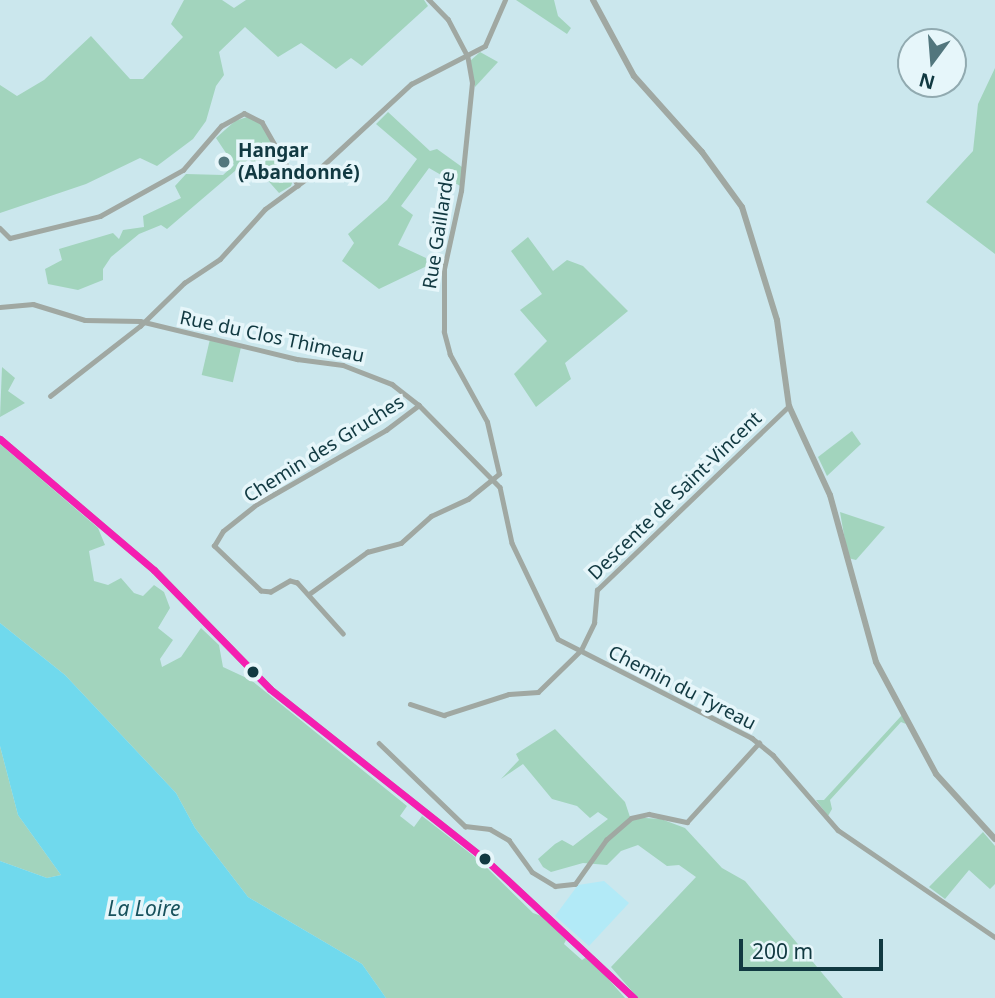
<!DOCTYPE html>
<meta charset="utf-8">
<style>
body{margin:0}
#map{position:relative;width:995px;height:998px;overflow:hidden;background:#cbe7ed;font-family:"Noto Sans",sans-serif}
div>[style]{position:absolute}
[style*='--x']{left:calc(var(--x)*1px);top:calc(var(--y)*1px);width:calc(var(--w)*1px);rotate:calc(var(--a)*1deg)}
.built>*{inset:0;background:#b2eaf7}
.green>*{inset:0;background:#a2d4bd;transform-origin:0 0}
.water>*{inset:0;background:#70d9ed}
.minor>*{height:4.5px;margin:-2.25px;padding:0 2.25px;transform-origin:2.25px;border-radius:2.25px;background:#a0a8a2}
.tertiary>*{height:6px;margin:-3px;padding:0 3px;transform-origin:3px;border-radius:3px;background:#a0a8a2}
.secondary>*{height:7px;margin:-3.5px;padding:0 3.5px;transform-origin:3.5px;border-radius:3.5px;background:#9ca7a2}
.bus-1>*{height:7px;margin:-3.5px;padding:0 3.5px;transform-origin:3.5px;border-radius:3.5px;background:#f51eb1}
.dots>*{width:19px;height:19px;translate:-50% -50%;box-sizing:border-box;border:4px solid #e6f6fa;border-radius:50%}
span{translate:-50% -50%;white-space:nowrap;text-align:center;line-height:1.15;-webkit-text-stroke:7px #e6f6fa;paint-order:stroke}
.poi-label{font-size:19px;color:#113941;font-weight:700}
.left{translate:0 -50%;text-align:left}
.street-label{font-size:19px;color:#113941}
.water-label{font-size:21px;color:#17515c;font-style:italic}
.north{position:absolute;left:897px;top:28px;width:70px;height:70px;box-sizing:border-box;background:#e6f6fa;border:2px solid #91aab0;border-radius:50%;rotate:196deg;font-size:19px;font-weight:700;line-height:28px;text-align:center;color:#113941}
.north::after{content:'';display:block;margin:auto;width:24px;height:32px;background:#52767d;clip-path:polygon(50% 0,100% 100%,50% 72%,0 100%)}
.scale{position:absolute;left:739px;top:939px;width:144px;height:32px;box-sizing:border-box;border:4px solid #113941;border-top:0;padding-left:9px;font-size:21px;line-height:24px;white-space:nowrap;color:#113941;-webkit-text-stroke:5px #e6f6fa;paint-order:stroke}
</style>
<div id="map">
<div class="built">
<i style="clip-path:polygon(604px 881px,629px 903px,589px 946px,555px 916px,578px 885px)"></i>
</div>
<div class="green">
<i style="clip-path:polygon(184px 0,222px 0,234px 8px,246px 0,424px 0,428px 6px,362px 66px,351px 58px,336px 69px,301px 43px,278px 57px,245px 27px,219px 52px,224px 75px,216px 86px,206px 121px,193px 139px,157px 166px,140px 158px,86px 184px,0 213px,0 85px,17px 96px,44px 80px,91px 36px,130px 79px,143px 79px,183px 37px,171px 24px)"></i>
<i style="clip-path:polygon(516px 0,554px 0,558px 16px,571px 28px,567px 34px)"></i>
<i style="clip-path:polygon(480px 52px,498px 62px,475px 87px,470px 61px)"></i>
<i style="clip-path:polygon(995px 68px,995px 254px,926px 202px,973px 151px,978px 104px)"></i>
<i style="clip-path:polygon(388px 112px,430px 151px,437px 149px,462px 167px,462px 187px,429px 168px,401px 206px,413px 215px,398px 245px,426px 258px,427px 266px,379px 289px,342px 261px,354px 243px,348px 234px,387px 200px,417px 159px,376px 124px)"></i>
<i style="clip-path:polygon(247px 117px,261px 123px,293px 180px,291px 186px,279px 193px,249px 159px,167px 229px,161px 225px,139px 234px,111px 257px,103px 269px,103px 280px,78px 290px,48px 284px,45px 269px,62px 260px,59px 249px,113px 233px,119px 239px,123px 230px,144px 227px,143px 216px,181px 198px,175px 186px,186px 174px,223px 175px,234px 165px,216px 138px,235px 121px)"></i>
<i style="clip-path:polygon(528px 237px,553px 271px,567px 260px,583px 266px,628px 311px,565px 363px,571px 379px,536px 407px,514px 374px,547px 341px,520px 310px,542px 294px,511px 251px)"></i>
<i style="left:210px;top:339px;width:32px;height:37px;rotate:13deg"></i>
<i style="clip-path:polygon(2px 367px,15px 378px,8px 391px,25px 403px,0 417px)"></i>
<i style="clip-path:polygon(852px 431px,861px 444px,827px 476px,818px 457px)"></i>
<i style="clip-path:polygon(0 444px,98px 528px,105px 545px,89px 551px,94px 581px,108px 585px,121px 578px,134px 593px,143px 596px,154px 585px,164px 592px,170px 608px,158px 628px,173px 640px,160px 659px,162px 667px,181px 657px,201px 628px,219px 645px,223px 667px,251px 680px,407px 806px,400px 816px,414px 827px,422px 816px,480px 861px,533px 913px,544px 917px,566px 940px,564px 944px,582px 960px,588px 956px,625px 998px,386px 998px,362px 964px,248px 897px,195px 828px,176px 793px,65px 675px,0 623px)"></i>
<i style="clip-path:polygon(840px 512px,885px 527px,856px 560px,848px 558px)"></i>
<i style="clip-path:polygon(902px 715px,906px 724px,901px 722px,830px 800px,832px 809px,828px 816px,816px 800px,824px 800px)"></i>
<i style="clip-path:polygon(555px 729px,625px 802px,630px 817px,661px 819px,685px 828px,722px 868px,745px 881px,843px 998px,638px 998px,611px 967px,696px 877px,679px 865px,667px 866px,638px 845px,621px 851px,607px 865px,583px 863px,551px 872px,543px 867px,538px 859px,555px 844px,562px 840px,573px 846px,608px 819px,598px 812px,590px 818px,577px 806px,552px 799px,523px 764px,501px 779px,519px 760px,516px 754px)"></i>
<i style="clip-path:polygon(0 746px,18px 815px,61px 875px,47px 878px,0 861px)"></i>
<i style="clip-path:polygon(983px 832px,995px 846px,995px 884px,990px 889px,969px 870px,945px 899px,929px 887px)"></i>
</div>
<div class="water">
<i style="clip-path:polygon(0 623px,65px 675px,176px 793px,195px 828px,248px 897px,362px 964px,386px 998px,0 998px,0 861px,47px 878px,61px 875px,18px 815px,0 746px)"></i>
</div>
<div class="minor">
<i style="--x:0;--y:228;--w:14;--a:45"></i>
<i style="--x:10;--y:238;--w:93;--a:-13.7"></i>
<i style="--x:100;--y:216;--w:95;--a:-29"></i>
<i style="--x:183;--y:170;--w:58;--a:-49.2"></i>
<i style="--x:221;--y:126;--w:26;--a:-29"></i>
<i style="--x:244;--y:113;--w:20;--a:27"></i>
<i style="--x:262;--y:122;--w:73;--a:60.3"></i>
<i style="--x:0;--y:307;--w:33;--a:-5"></i>
<i style="--x:33;--y:304;--w:54;--a:17.1"></i>
<i style="--x:85;--y:320;--w:55;--a:1"></i>
<i style="--x:140;--y:321;--w:162;--a:13.6"></i>
<i style="--x:297;--y:359;--w:46;--a:7.4"></i>
<i style="--x:343;--y:365;--w:53;--a:21.2"></i>
<i style="--x:392;--y:384;--w:34;--a:38"></i>
<i style="--x:419;--y:405;--w:115;--a:45.4"></i>
<i style="--x:500;--y:487;--w:57;--a:77.9"></i>
<i style="--x:512;--y:543;--w:106;--a:64.4"></i>
<i style="--x:558;--y:639;--w:218;--a:27"></i>
<i style="--x:752;--y:738;--w:27;--a:39"></i>
<i style="--x:773;--y:755;--w:99;--a:49.1"></i>
<i style="--x:838;--y:830;--w:190;--a:34.3"></i>
<i style="--x:50;--y:396;--w:114;--a:-37.9"></i>
<i style="--x:140;--y:326;--w:62;--a:-44.3"></i>
<i style="--x:184;--y:283;--w:43;--a:-33.7"></i>
<i style="--x:220;--y:259;--w:67;--a:-48"></i>
<i style="--x:265;--y:209;--w:64;--a:-36.2"></i>
<i style="--x:317;--y:171;--w:128;--a:-42.8"></i>
<i style="--x:411;--y:84;--w:83;--a:-27.2"></i>
<i style="--x:485;--y:46;--w:50;--a:-66.5"></i>
<i style="--x:309;--y:594;--w:72;--a:-35.9"></i>
<i style="--x:367;--y:552;--w:35;--a:-15"></i>
<i style="--x:401;--y:543;--w:40;--a:-42"></i>
<i style="--x:431;--y:516;--w:41;--a:-24.7"></i>
<i style="--x:468;--y:499;--w:40;--a:-39"></i>
<i style="--x:499;--y:474;--w:53;--a:-103"></i>
<i style="--x:487;--y:422;--w:77;--a:-118.9"></i>
<i style="--x:450;--y:355;--w:24;--a:-105"></i>
<i style="--x:444;--y:332;--w:63;--a:-90"></i>
<i style="--x:444;--y:269;--w:80;--a:-77.7"></i>
<i style="--x:461;--y:191;--w:109;--a:-84.2"></i>
<i style="--x:472;--y:83;--w:27;--a:-100"></i>
<i style="--x:467;--y:56;--w:41;--a:-117.8"></i>
<i style="--x:448;--y:20;--w:28;--a:-134"></i>
<i style="--x:343;--y:634;--w:69;--a:-132"></i>
<i style="--x:297;--y:583;--w:7;--a:-164"></i>
<i style="--x:290;--y:581;--w:22;--a:150"></i>
<i style="--x:271;--y:592;--w:10;--a:-174"></i>
<i style="--x:261;--y:591;--w:65;--a:-136.2"></i>
<i style="--x:214;--y:546;--w:17;--a:-59"></i>
<i style="--x:223;--y:531;--w:43;--a:-38.5"></i>
<i style="--x:257;--y:504;--w:149;--a:-29.8"></i>
<i style="--x:386;--y:430;--w:41;--a:-37.1"></i>
<i style="--x:410;--y:704;--w:36;--a:18"></i>
<i style="--x:444;--y:715;--w:68;--a:-17.9"></i>
<i style="--x:509;--y:694;--w:29;--a:-4"></i>
<i style="--x:538;--y:692;--w:60;--a:-44.3"></i>
<i style="--x:581;--y:650;--w:30;--a:-64"></i>
<i style="--x:594;--y:623;--w:33;--a:-85"></i>
<i style="--x:597;--y:590;--w:266;--a:-43.8"></i>
<i style="--x:379;--y:743;--w:120;--a:44"></i>
<i style="--x:465;--y:826;--w:25;--a:7"></i>
<i style="--x:490;--y:829;--w:22;--a:30"></i>
<i style="--x:509;--y:840;--w:39;--a:54"></i>
<i style="--x:532;--y:872;--w:27;--a:31"></i>
<i style="--x:555;--y:886;--w:20;--a:-6"></i>
<i style="--x:575;--y:884;--w:54;--a:-54.8"></i>
<i style="--x:606;--y:840;--w:33;--a:-41"></i>
<i style="--x:631;--y:818;--w:18;--a:-13"></i>
<i style="--x:649;--y:814;--w:39;--a:12"></i>
<i style="--x:687;--y:822;--w:107;--a:-47.7"></i>
</div>
<div class="tertiary">
<i style="--x:593;--y:0;--w:86;--a:61.7"></i>
<i style="--x:634;--y:76;--w:102;--a:48.2"></i>
<i style="--x:702;--y:152;--w:68;--a:54"></i>
<i style="--x:742;--y:207;--w:118;--a:72.8"></i>
<i style="--x:777;--y:320;--w:87;--a:82.1"></i>
<i style="--x:789;--y:406;--w:98;--a:65.3"></i>
<i style="--x:830;--y:495;--w:173;--a:74.6"></i>
<i style="--x:876;--y:662;--w:127;--a:61.8"></i>
<i style="--x:936;--y:774;--w:88;--a:47.8"></i>
</div>
<div class="secondary">
<i style="--x:0;--y:439;--w:202;--a:40.4"></i>
<i style="--x:154;--y:570;--w:166;--a:45.7"></i>
<i style="--x:270;--y:689;--w:277;--a:38.4"></i>
<i style="--x:487;--y:861;--w:201;--a:43"></i>
</div>
<div class="bus-1">
<i style="--x:0;--y:439;--w:202;--a:40.4"></i>
<i style="--x:154;--y:570;--w:166;--a:45.7"></i>
<i style="--x:270;--y:689;--w:277;--a:38.4"></i>
<i style="--x:487;--y:861;--w:201;--a:43"></i>
</div>
<div class="dots">
<i style="left:224px;top:162px;background:#52767d"></i>
<i style="left:253px;top:672px;background:#113941"></i>
<i style="left:485px;top:859px;background:#113941"></i>
</div>
<div class="poi-label">
<span class="left" style="left:238px;top:162px">Hangar<br>(Abandonné)</span>
</div>
<div class="street-label">
<span style="left:439px;top:230px;rotate:-81deg">Rue Gaillarde</span>
<span style="left:272px;top:337px;rotate:12deg">Rue du Clos Thimeau</span>
<span style="left:324px;top:449px;rotate:-32deg">Chemin des Gruches</span>
<span style="left:675px;top:496px;rotate:-44deg">Descente de Saint-Vincent</span>
<span style="left:682px;top:688px;rotate:27deg">Chemin du Tyreau</span>
</div>
<div class="water-label">
<span style="left:144px;top:908px">La Loire</span>
</div>
<div class="north">N</div>
<div class="scale">200 m</div>
</div>
